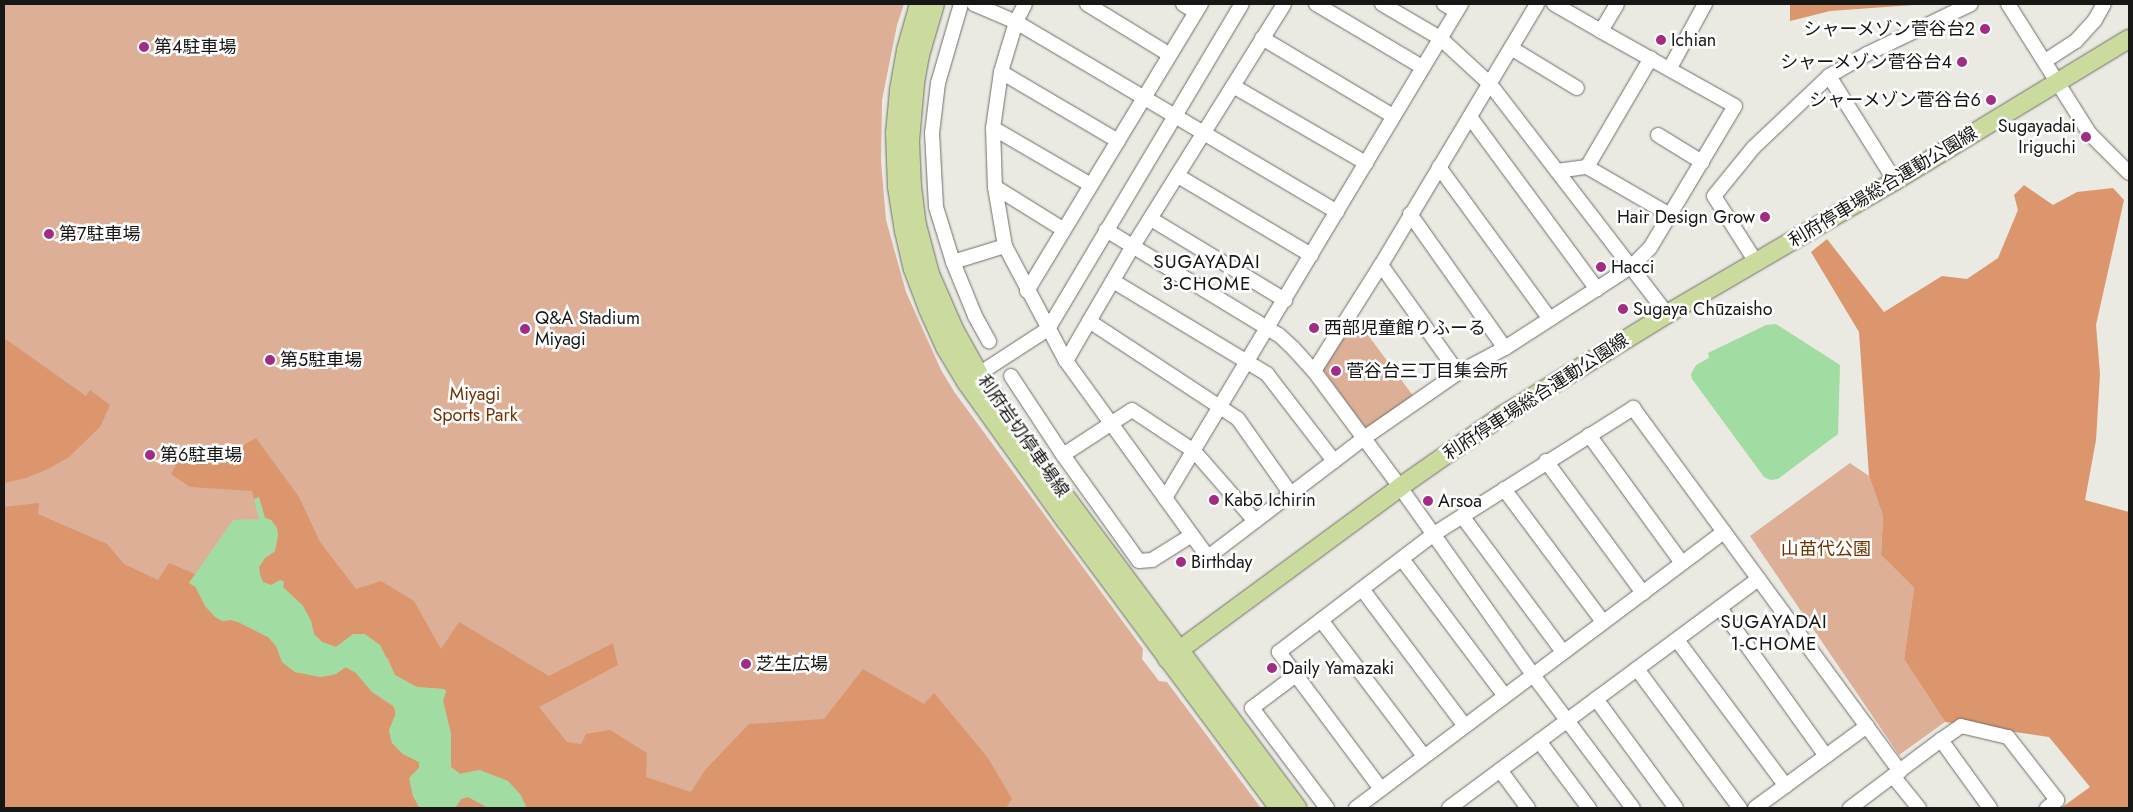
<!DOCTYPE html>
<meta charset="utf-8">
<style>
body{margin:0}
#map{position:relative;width:2133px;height:812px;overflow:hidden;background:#eae9e2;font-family:Jost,"Noto Sans JP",sans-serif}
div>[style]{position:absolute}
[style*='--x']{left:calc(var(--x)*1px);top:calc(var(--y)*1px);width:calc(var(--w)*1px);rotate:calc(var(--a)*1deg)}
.green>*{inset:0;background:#dcaf96}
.forest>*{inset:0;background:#db966e}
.water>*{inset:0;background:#a1dca2}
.roads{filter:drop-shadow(0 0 1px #6f6e68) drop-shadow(0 0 1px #6f6e68)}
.minor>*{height:14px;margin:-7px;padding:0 7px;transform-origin:7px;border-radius:7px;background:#fff}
.major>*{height:18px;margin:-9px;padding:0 9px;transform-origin:9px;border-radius:9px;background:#cbda9d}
.dots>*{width:14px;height:14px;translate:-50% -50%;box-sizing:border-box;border:2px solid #fff;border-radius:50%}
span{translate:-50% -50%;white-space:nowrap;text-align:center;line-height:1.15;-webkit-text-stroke:5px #fff;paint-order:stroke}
.poi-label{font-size:18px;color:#171715}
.right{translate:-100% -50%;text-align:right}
.left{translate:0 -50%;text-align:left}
.street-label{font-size:18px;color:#171715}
.park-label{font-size:18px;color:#713200}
.neighbourhood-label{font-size:19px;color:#171715;letter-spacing:1px}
.frame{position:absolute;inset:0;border:5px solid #171715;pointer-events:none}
</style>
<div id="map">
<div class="green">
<i style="clip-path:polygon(4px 4px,904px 4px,897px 25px,882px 100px,881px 161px,886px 220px,906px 292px,941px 370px,955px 393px,1143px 649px,1142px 659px,1159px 681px,1167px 682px,1261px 808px,4px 808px)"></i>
<i style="clip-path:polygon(1356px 319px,1414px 397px,1372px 426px,1365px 427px,1323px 370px)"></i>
<i style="clip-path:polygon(1850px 463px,1869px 476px,1883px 516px,1881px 555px,1914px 588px,1904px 659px,1945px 722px,1899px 755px,1750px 536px)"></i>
</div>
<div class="forest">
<i style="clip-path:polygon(1790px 4px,1927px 4px,1830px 11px,1790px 21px)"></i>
<i style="clip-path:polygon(2024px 185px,2053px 205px,2077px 192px,2113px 188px,2124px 200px,2096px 325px,2100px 374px,2096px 440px,2085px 500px,2129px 512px,2129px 808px,2061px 808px,2090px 787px,2049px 737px,1945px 722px,1904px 659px,1914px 588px,1881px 555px,1883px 516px,1869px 476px,1859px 332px,1811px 252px,1827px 239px,1884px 312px,1942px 276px,1967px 279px,1998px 258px,2018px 210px,2014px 195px)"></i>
<i style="clip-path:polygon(4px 338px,86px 396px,90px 390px,110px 405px,100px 427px,69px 457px,48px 469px,26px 478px,4px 483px)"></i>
<i style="clip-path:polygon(256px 438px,299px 497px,320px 542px,356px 589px,381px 581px,414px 601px,441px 649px,459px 622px,549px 676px,613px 643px,618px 665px,539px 707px,567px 742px,581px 744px,586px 734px,610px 730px,647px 753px,646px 777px,691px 792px,705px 770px,749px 724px,824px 719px,863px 669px,924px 704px,934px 693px,988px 758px,1012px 799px,1006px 808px,524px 808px,526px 806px,477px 770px,460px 774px,451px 767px,451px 734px,443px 700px,446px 691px,444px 689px,416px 687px,395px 675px,388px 658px,353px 634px,336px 647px,322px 642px,314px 634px,311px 621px,303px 606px,283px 587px,284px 582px,282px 580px,271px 585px,263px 582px,260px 575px,259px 567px,265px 558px,275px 551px,278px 535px,277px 528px,271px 520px,265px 518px,259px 498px,254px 499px,252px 491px,190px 487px,171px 474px,177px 463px,209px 448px,235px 450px)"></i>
<i style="clip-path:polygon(39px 503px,38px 514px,107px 544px,124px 564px,158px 580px,169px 563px,195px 574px,189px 583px,195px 587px,205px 606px,222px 621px,231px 620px,238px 622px,268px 637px,276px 646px,284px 663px,295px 672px,320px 677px,333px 675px,345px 667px,356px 673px,372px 692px,395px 708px,395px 717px,389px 730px,392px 743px,403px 754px,419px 762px,419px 768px,411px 776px,410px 782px,413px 796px,421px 808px,4px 808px,4px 507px)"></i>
<i style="clip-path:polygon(468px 797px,487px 806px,488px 808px,455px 808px,461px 799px)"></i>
</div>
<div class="water">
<i style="clip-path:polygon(1776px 324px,1840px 365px,1838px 434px,1778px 479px,1770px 480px,1764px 477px,1692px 379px,1691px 374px,1696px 365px,1709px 358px,1708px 353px,1766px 325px)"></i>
<i style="clip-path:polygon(259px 497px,265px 518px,271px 520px,277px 528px,278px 535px,275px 551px,265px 558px,259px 567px,260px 575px,263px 582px,271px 585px,280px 580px,284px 582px,283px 587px,303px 606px,311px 621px,314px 634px,322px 642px,336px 647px,353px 634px,365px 634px,380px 645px,395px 675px,417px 687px,444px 689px,446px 691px,443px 701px,451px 734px,451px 767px,460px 774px,480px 770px,508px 781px,520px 794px,526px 806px,524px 808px,488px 808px,468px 797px,461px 799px,455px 808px,419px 807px,413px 796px,409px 778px,419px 768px,419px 762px,403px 754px,392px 743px,389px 730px,396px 713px,393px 705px,372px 692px,356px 673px,346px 667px,336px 674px,320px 677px,295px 672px,282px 662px,276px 646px,268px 637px,238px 622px,231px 620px,222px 621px,215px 617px,205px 606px,196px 587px,189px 583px,233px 520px,259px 519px,254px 499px)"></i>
</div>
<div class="roads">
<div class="minor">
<i style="--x:961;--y:4;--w:82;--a:106.2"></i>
<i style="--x:938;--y:83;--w:50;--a:96.8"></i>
<i style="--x:932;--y:133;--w:74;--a:86.9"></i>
<i style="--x:936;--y:207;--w:58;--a:72.8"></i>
<i style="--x:953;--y:262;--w:58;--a:67.8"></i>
<i style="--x:975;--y:316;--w:29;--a:61"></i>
<i style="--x:974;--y:4;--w:46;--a:23.2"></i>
<i style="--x:1016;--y:22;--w:373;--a:30.6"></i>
<i style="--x:1025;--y:4;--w:20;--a:117"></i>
<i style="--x:1016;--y:22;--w:52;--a:106.7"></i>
<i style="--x:1001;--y:72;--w:57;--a:98.1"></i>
<i style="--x:993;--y:128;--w:59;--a:88.1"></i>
<i style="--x:995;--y:187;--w:60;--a:80.4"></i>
<i style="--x:1005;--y:246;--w:130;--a:62.1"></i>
<i style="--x:1066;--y:361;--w:242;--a:54.1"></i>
<i style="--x:1208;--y:557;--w:196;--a:-37.3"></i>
<i style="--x:1364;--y:438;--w:114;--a:-34.7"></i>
<i style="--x:1458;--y:373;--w:53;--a:-28"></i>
<i style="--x:1505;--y:348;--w:151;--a:-32.8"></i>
<i style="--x:1632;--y:266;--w:25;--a:-45"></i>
<i style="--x:1650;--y:248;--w:165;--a:-59.1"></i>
<i style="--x:1735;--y:106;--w:154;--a:-150.8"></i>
<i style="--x:1601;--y:31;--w:31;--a:-59"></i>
<i style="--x:1087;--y:4;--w:97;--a:31.6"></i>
<i style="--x:1183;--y:4;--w:15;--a:32"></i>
<i style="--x:1316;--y:4;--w:123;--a:30.7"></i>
<i style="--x:1382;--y:4;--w:67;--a:30.4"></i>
<i style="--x:1440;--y:38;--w:68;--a:42.6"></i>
<i style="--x:1490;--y:84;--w:290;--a:52.4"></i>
<i style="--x:1444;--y:4;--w:14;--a:30"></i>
<i style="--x:1554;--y:4;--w:54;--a:29.9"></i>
<i style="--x:2008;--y:4;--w:154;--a:57.8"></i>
<i style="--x:2090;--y:134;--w:55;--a:45"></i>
<i style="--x:1262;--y:38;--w:152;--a:30.8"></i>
<i style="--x:1511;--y:48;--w:77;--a:31.2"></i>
<i style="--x:2045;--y:61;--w:37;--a:-33"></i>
<i style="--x:2076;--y:41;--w:28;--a:-48"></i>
<i style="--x:2095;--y:20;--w:18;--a:-61"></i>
<i style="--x:1670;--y:68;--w:73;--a:-61.3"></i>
<i style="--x:1001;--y:72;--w:136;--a:30.5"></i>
<i style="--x:1829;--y:76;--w:124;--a:57.8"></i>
<i style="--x:1233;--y:86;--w:154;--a:30.1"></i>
<i style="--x:1470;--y:117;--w:214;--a:53.6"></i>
<i style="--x:993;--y:128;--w:113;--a:30.2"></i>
<i style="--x:1658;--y:135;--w:52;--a:31.5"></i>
<i style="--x:1439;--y:167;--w:188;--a:53.9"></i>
<i style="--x:1587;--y:167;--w:96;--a:30"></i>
<i style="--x:1557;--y:171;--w:30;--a:-8"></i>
<i style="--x:1587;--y:167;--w:126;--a:-59.6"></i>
<i style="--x:1178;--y:176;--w:155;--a:30.7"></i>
<i style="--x:995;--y:187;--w:81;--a:31.9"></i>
<i style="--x:1410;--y:214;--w:164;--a:54.7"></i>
<i style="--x:1151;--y:219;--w:157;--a:31.2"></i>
<i style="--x:1106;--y:230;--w:202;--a:31.3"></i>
<i style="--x:1279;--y:335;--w:19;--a:43"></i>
<i style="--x:1293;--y:348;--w:31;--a:48"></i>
<i style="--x:1314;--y:371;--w:144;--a:53.4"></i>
<i style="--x:1400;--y:487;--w:230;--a:54.7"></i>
<i style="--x:1533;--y:675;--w:166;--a:53.1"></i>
<i style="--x:953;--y:262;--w:54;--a:-17.1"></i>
<i style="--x:1756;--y:262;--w:78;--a:-122.5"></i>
<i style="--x:1714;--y:196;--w:63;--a:-50.8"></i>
<i style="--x:1754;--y:147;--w:103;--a:-43.4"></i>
<i style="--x:1829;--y:76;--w:44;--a:-30.1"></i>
<i style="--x:1867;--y:54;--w:115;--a:-25.7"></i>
<i style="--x:1381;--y:265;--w:133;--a:54.5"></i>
<i style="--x:1113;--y:281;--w:180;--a:31.1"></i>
<i style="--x:1267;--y:374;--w:110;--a:52.4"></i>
<i style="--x:1027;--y:291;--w:336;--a:-58.8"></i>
<i style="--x:1089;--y:321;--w:178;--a:33.3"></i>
<i style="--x:1238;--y:419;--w:92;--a:54.8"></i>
<i style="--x:1066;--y:361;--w:133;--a:-59.8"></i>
<i style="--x:1133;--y:246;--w:285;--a:-58"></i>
<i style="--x:1314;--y:371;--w:125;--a:-57.7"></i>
<i style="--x:1381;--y:265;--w:304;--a:-59.1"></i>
<i style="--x:1011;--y:376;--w:95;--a:56.6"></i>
<i style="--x:1063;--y:455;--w:130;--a:54.4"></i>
<i style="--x:1139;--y:561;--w:13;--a:-4"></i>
<i style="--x:1152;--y:560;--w:47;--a:-32"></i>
<i style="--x:971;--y:379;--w:92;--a:-33"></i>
<i style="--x:1048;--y:329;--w:378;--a:-59.2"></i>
<i style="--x:1589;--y:435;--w:158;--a:54"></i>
<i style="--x:1063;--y:455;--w:82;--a:-33.1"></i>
<i style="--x:1132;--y:410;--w:74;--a:33.5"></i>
<i style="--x:1194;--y:451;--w:93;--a:48.9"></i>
<i style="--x:1546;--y:461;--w:164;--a:53.7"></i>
<i style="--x:1504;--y:489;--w:166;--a:53.3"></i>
<i style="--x:1165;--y:498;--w:576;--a:-59.07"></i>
<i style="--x:1462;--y:516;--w:169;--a:53.4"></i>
<i style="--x:1402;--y:559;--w:171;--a:53.1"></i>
<i style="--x:1362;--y:589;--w:171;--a:53.1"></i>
<i style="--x:1720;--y:608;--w:182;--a:54.4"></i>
<i style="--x:1321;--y:620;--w:171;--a:52.9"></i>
<i style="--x:1677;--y:640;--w:182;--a:53.3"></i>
<i style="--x:1637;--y:669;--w:173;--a:53.5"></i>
<i style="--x:1296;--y:675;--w:55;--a:143.1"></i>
<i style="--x:1252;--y:708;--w:125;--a:53.1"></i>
<i style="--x:1596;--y:699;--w:135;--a:53.7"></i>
<i style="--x:1941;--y:740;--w:24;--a:-35"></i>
<i style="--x:1961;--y:726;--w:48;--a:13.2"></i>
<i style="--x:2008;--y:737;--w:80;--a:52.1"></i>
<i style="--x:2057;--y:800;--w:13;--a:141"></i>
<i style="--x:1539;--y:741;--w:84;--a:53.3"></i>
<i style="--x:1500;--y:770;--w:47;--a:53.6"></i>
<i style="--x:1893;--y:776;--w:41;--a:50.9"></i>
<i style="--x:1381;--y:789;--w:171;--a:-126.7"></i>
<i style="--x:1279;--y:652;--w:195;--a:-37.3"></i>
<i style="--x:1434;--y:534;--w:236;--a:-32.3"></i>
<i style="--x:1633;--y:408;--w:451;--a:53.7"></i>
<i style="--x:1356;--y:808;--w:460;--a:-36.9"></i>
<i style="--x:1449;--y:808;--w:385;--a:-36.5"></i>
<i style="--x:1755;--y:808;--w:139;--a:-36.2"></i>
<i style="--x:1850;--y:808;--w:114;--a:-36.8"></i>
<i style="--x:1941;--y:740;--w:84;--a:54.2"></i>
</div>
<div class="major">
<i style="--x:919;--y:4;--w:48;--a:105.8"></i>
<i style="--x:906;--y:50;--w:41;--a:99.9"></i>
<i style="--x:899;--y:90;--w:43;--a:95.3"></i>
<i style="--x:895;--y:133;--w:54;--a:87.9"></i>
<i style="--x:897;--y:187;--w:45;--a:81"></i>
<i style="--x:904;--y:231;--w:39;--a:77"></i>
<i style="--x:913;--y:269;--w:43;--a:69.4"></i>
<i style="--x:928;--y:309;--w:42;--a:65.9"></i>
<i style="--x:945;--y:347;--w:41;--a:59"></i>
<i style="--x:966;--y:382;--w:173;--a:54.4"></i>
<i style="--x:1067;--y:523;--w:355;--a:53.4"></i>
<i style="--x:935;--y:4;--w:53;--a:106.4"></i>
<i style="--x:920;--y:55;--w:29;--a:100"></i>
<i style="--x:915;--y:84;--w:57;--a:95"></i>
<i style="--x:910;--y:141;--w:45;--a:87.5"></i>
<i style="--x:912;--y:186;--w:39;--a:83"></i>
<i style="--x:917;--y:225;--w:51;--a:75.1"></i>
<i style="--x:930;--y:274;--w:62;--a:66.3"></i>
<i style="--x:955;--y:331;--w:49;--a:60.8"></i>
<i style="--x:979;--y:374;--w:94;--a:55.8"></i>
<i style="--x:1032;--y:452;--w:444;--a:53.3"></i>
<i style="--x:1167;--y:659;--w:290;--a:-36.4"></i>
<i style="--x:1400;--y:487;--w:126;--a:-35"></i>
<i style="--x:1503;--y:415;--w:193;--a:-31.6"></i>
<i style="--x:1667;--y:314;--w:264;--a:-30.3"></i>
<i style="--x:1895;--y:181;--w:274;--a:-31.3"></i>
</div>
</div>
<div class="dots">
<i style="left:1985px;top:29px;background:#a22b84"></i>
<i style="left:1661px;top:40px;background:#a22b84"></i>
<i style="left:144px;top:47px;background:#a22b84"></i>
<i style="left:1962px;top:62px;background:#a22b84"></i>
<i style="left:1991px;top:100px;background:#a22b84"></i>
<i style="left:2086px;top:137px;background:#a22b84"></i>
<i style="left:1765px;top:217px;background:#a22b84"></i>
<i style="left:49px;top:234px;background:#a22b84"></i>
<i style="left:1601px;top:267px;background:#a22b84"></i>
<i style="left:1623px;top:309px;background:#a22b84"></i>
<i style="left:1314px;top:328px;background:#a22b84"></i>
<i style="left:525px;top:329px;background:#a22b84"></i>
<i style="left:270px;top:360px;background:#a22b84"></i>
<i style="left:1336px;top:371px;background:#a22b84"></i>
<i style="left:150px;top:455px;background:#a22b84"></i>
<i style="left:1214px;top:500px;background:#a22b84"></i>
<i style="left:1428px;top:501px;background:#a22b84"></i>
<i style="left:1181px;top:562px;background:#a22b84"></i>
<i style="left:746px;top:664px;background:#a22b84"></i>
<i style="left:1272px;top:668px;background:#a22b84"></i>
</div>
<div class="poi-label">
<span class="right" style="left:1975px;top:29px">シャーメゾン菅谷台2</span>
<span class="left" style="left:1671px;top:40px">Ichian</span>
<span class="left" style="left:154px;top:47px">第4駐車場</span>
<span class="right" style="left:1952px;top:62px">シャーメゾン菅谷台4</span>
<span class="right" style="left:1981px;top:100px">シャーメゾン菅谷台6</span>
<span class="right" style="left:2076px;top:137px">Sugayadai<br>Iriguchi</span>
<span class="right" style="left:1755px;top:217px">Hair Design Grow</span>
<span class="left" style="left:59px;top:234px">第7駐車場</span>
<span class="left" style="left:1611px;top:267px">Hacci</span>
<span class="left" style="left:1633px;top:309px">Sugaya Chūzaisho</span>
<span class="left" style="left:535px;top:329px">Q&amp;A Stadium<br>Miyagi</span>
<span class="left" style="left:1324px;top:328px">西部児童館りふーる</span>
<span class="left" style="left:280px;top:360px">第5駐車場</span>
<span class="left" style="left:1346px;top:371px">菅谷台三丁目集会所</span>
<span class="left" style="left:160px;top:455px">第6駐車場</span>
<span class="left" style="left:1224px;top:500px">Kabō Ichirin</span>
<span class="left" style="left:1438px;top:501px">Arsoa</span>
<span class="left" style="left:1191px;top:562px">Birthday</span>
<span class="left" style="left:756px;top:664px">芝生広場</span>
<span class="left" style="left:1282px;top:668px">Daily Yamazaki</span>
</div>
<div class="street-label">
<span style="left:1883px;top:187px;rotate:-31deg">利府停車場総合運動公園線</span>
<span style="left:1536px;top:397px;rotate:-33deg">利府停車場総合運動公園線</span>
<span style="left:1023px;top:436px;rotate:55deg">利府岩切停車場線</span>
</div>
<div class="park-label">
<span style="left:475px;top:405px">Miyagi<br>Sports Park</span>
<span style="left:1826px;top:549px">山苗代公園</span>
</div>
<div class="neighbourhood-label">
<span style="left:1207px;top:273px">SUGAYADAI<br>3-CHOME</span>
<span style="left:1774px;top:633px">SUGAYADAI<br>1-CHOME</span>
</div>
<div class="frame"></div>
</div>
